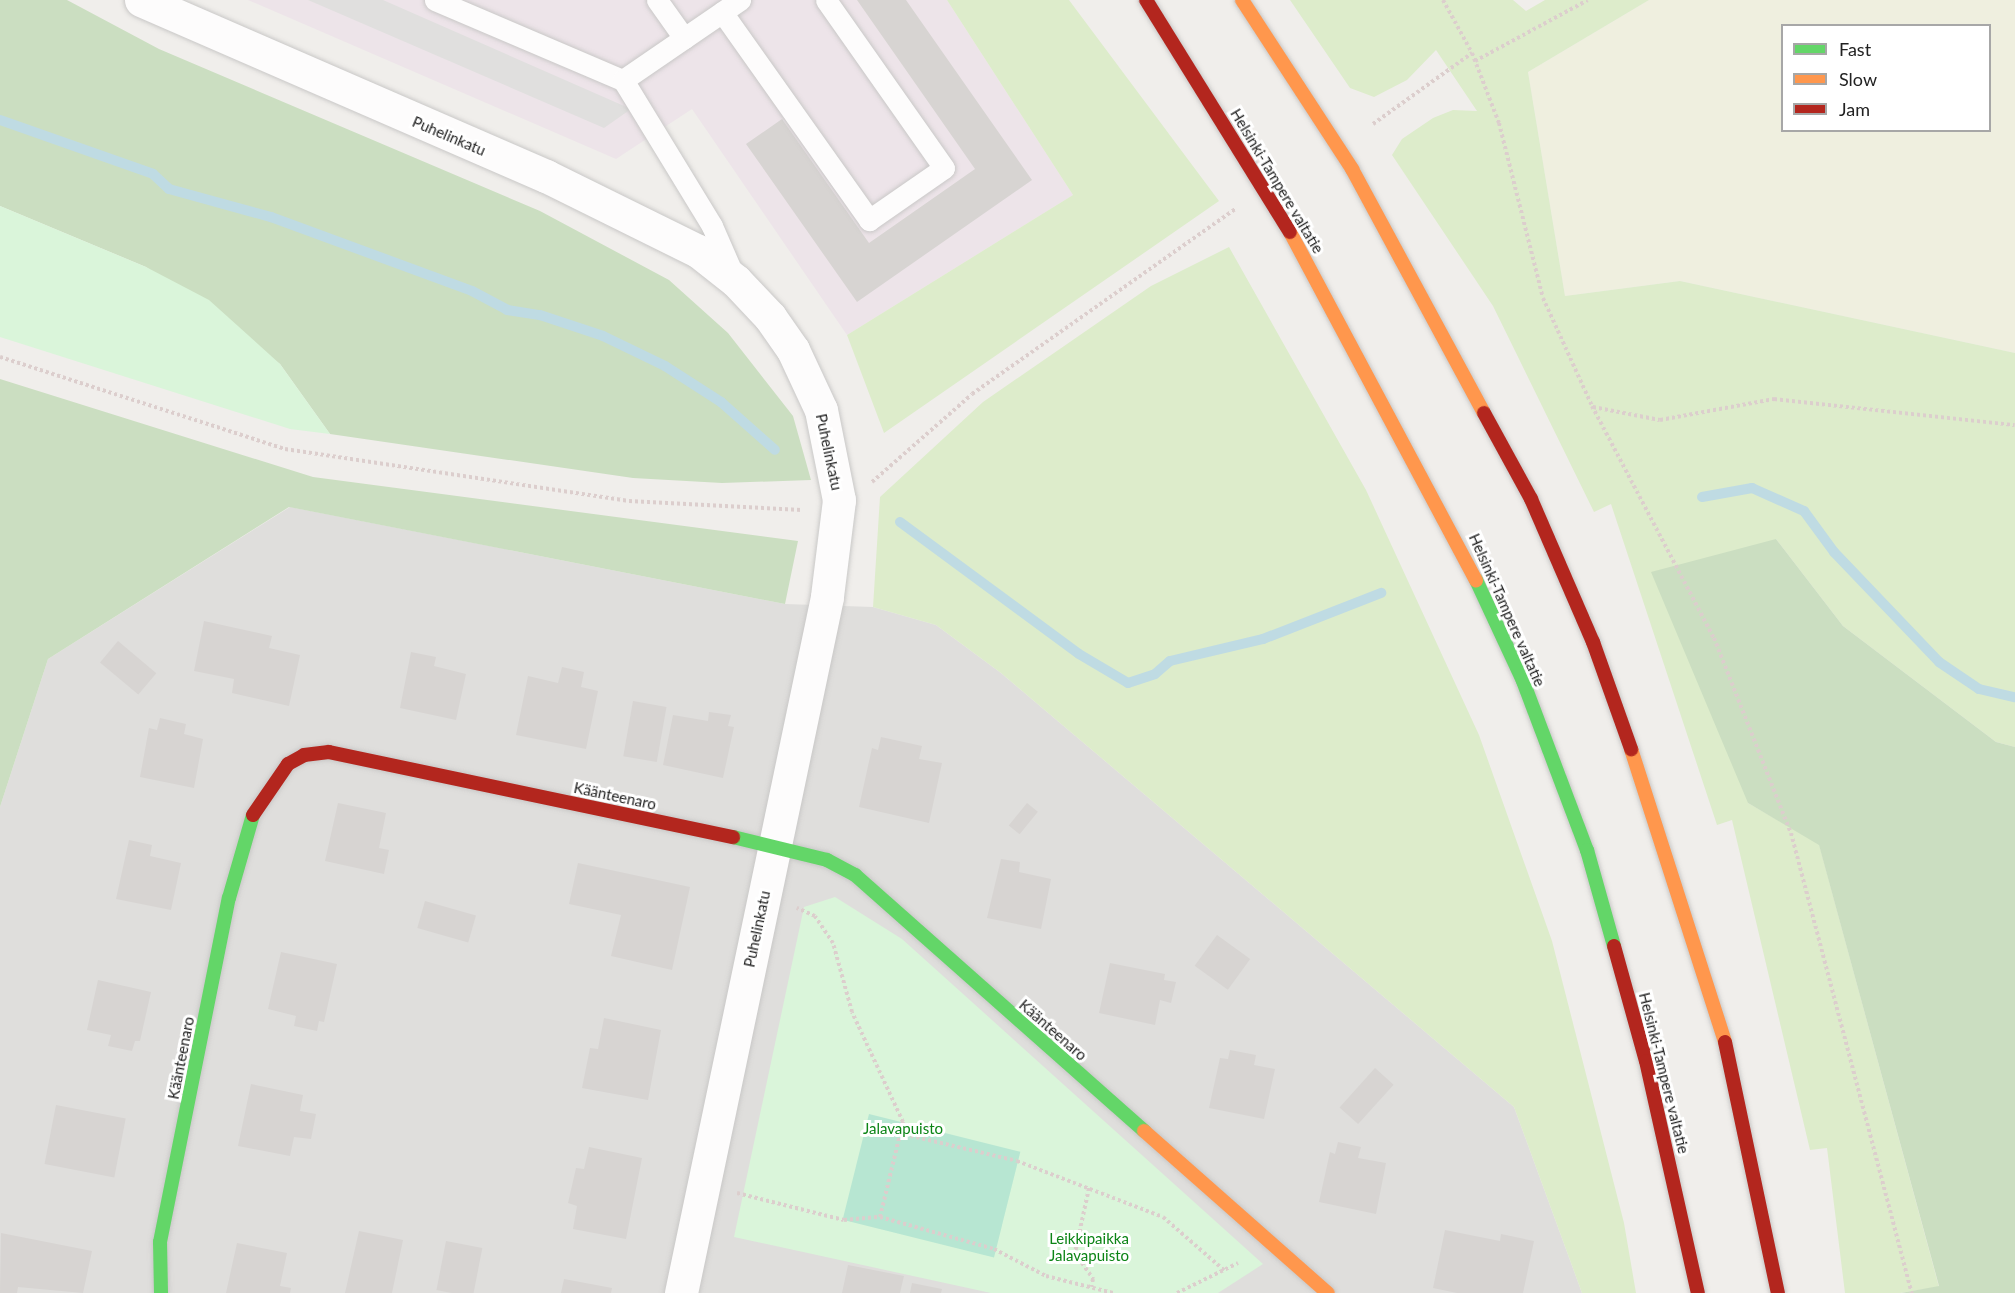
<!DOCTYPE html>
<meta charset="utf-8">
<style>
body{margin:0}
#map{position:relative;width:2015px;height:1293px;overflow:hidden;background:#f0eeeb;font-family:Lato,sans-serif}
div>[style]{position:absolute}
[style*='--x']{left:calc(var(--x)*1px);top:calc(var(--y)*1px);width:calc(var(--w)*1px);rotate:calc(var(--a)*1deg)}
.residential>*{inset:0;background:#dfdedc}
.industrial>*{inset:0;background:#ede4e9}
.farmland>*{inset:0;background:#efefdf}
.grass>*{inset:0;background:#ddeccb}
.forest>*{inset:0;background:#cbdec1}
.park>*{inset:0;background:#daf5da}
.pitch>*{inset:0;background:#b7e6d2;transform-origin:0 0}
.parking>*{inset:0;background:#e0dfde}
.stream>*{height:10px;margin:-5px;padding:0 5px;transform-origin:5px;border-radius:5px;background:#bfdbe3}
.building>*{inset:0;background:#d7d4d2;transform-origin:0 0}
.path>*{height:4px;margin-top:-2px;transform-origin:0;background:repeating-linear-gradient(90deg,#dccecd 0 3px,transparent 0 6px)}
.roads{filter:drop-shadow(0 0 2px #c9c8c7) drop-shadow(0 0 2px #c9c8c7)}
.lane>*{height:21px;margin:-10.5px;padding:0 10.5px;transform-origin:10.5px;border-radius:10.5px;background:#fdfcfc}
.street>*{height:33px;margin:-16.5px;padding:0 16.5px;transform-origin:16.5px;border-radius:16.5px;background:#fdfcfc}
.fast>*{height:14px;margin:-7px;padding:0 7px;transform-origin:7px;border-radius:7px;background:#63d668}
.slow>*{height:14px;margin:-7px;padding:0 7px;transform-origin:7px;border-radius:7px;background:#ff974d}
.jam>*{height:14px;margin:-7px;padding:0 7px;transform-origin:7px;border-radius:7px;background:#b3261e}
span{translate:-50% -50%;white-space:nowrap;text-align:center;line-height:1.15;-webkit-text-stroke:6px #fff;paint-order:stroke}
.street-label{font-size:15px;color:#222}
.park-label{font-size:15px;color:#0c8416}
.legend{position:absolute;left:1781px;top:24px;width:210px;height:108px;box-sizing:border-box;background:#fff;border:2px solid #a7a7a7;margin:0;padding:8px 10px;list-style:none;font-size:18px;color:#222}
.legend li{display:flex;align-items:center;gap:12px;height:30px}
.legend b{width:30px;border:2px solid #a7a7a7}
</style>
<div id="map">
<div class="residential">
<i style="clip-path:polygon(290px 507px,785px 604px,873px 607px,936px 625px,1001px 673px,1514px 1107px,1582px 1293px,0 1293px,0 807px,48px 659px)"></i>
</div>
<div class="industrial">
<i style="clip-path:polygon(248px 0,947px 0,1073px 195px,847px 335px,692px 109px,616px 159px)"></i>
</div>
<div class="farmland">
<i style="clip-path:polygon(evenodd,1649px 0,2015px 0,2015px 353px,1680px 281px,1565px 296px,1528px 72px,1649px 0,1782px 26px,1990px 26px,1990px 130px,1782px 130px,1782px 26px)"></i>
</div>
<div class="grass">
<i style="clip-path:polygon(947px 0,1069px 0,1219px 201px,884px 433px,847px 335px,1073px 195px)"></i>
<i style="clip-path:polygon(1290px 0,1513px 0,1526px 11px,1545px 0,1649px 0,1528px 72px,1565px 296px,1680px 281px,2015px 353px,2015px 747px,1996px 742px,1843px 626px,1776px 539px,1748px 803px,1819px 844px,1939px 1287px,1900px 1293px,1845px 1293px,1827px 1148px,1810px 1150px,1732px 820px,1717px 825px,1611px 504px,1594px 512px,1493px 306px,1392px 155px,1402px 139px,1433px 118px,1453px 110px,1477px 111px,1436px 50px,1407px 80px,1374px 97px,1350px 88px)"></i>
<i style="clip-path:polygon(1229px 247px,1366px 490px,1479px 735px,1552px 941px,1624px 1223px,1636px 1293px,1582px 1293px,1514px 1107px,1001px 673px,936px 625px,873px 607px,880px 497px,983px 402px,1151px 286px)"></i>
</div>
<div class="forest">
<i style="clip-path:polygon(0 0,67px 0,159px 49px,540px 211px,669px 280px,728px 333px,793px 416px,811px 480px,722px 483px,633px 478px,330px 434px,280px 364px,146px 267px,0 206px)"></i>
<i style="clip-path:polygon(0 379px,313px 477px,798px 541px,785px 604px,289px 507px,48px 659px,0 807px)"></i>
<i style="clip-path:polygon(1776px 539px,1843px 626px,1996px 742px,2015px 747px,2015px 1293px,1901px 1293px,1939px 1286px,1819px 845px,1748px 803px,1651px 572px)"></i>
</div>
<div class="park">
<i style="clip-path:polygon(0 206px,146px 267px,209px 300px,280px 364px,330px 434px,290px 429px,0 337px)"></i>
<i style="clip-path:polygon(835px 897px,902px 939px,1263px 1264px,1218px 1293px,991px 1293px,734px 1237px,804px 907px)"></i>
</div>
<div class="pitch">
<i style="left:869px;top:1114px;width:156px;height:109px;rotate:14deg"></i>
</div>
<div class="parking">
<i style="clip-path:polygon(308px 0,383px 0,631px 109px,604px 128px)"></i>
</div>
<div class="stream">
<i style="--x:0;--y:120;--w:162;--a:19.4"></i>
<i style="--x:153;--y:174;--w:22;--a:43"></i>
<i style="--x:169;--y:189;--w:106;--a:15.4"></i>
<i style="--x:271;--y:217;--w:214;--a:20.2"></i>
<i style="--x:472;--y:291;--w:40;--a:28"></i>
<i style="--x:507;--y:310;--w:33;--a:9"></i>
<i style="--x:540;--y:315;--w:66;--a:18.4"></i>
<i style="--x:603;--y:336;--w:69;--a:25.8"></i>
<i style="--x:665;--y:366;--w:67;--a:32.7"></i>
<i style="--x:721;--y:402;--w:72;--a:41.6"></i>
<i style="--x:1702;--y:497;--w:51;--a:-10.2"></i>
<i style="--x:1752;--y:488;--w:57;--a:23.9"></i>
<i style="--x:1804;--y:511;--w:51;--a:53.8"></i>
<i style="--x:1834;--y:552;--w:152;--a:46.3"></i>
<i style="--x:1939;--y:662;--w:48;--a:34"></i>
<i style="--x:1979;--y:689;--w:37;--a:13"></i>
<i style="--x:900;--y:522;--w:222;--a:36.4"></i>
<i style="--x:1079;--y:654;--w:57;--a:30.6"></i>
<i style="--x:1128;--y:683;--w:28;--a:-18"></i>
<i style="--x:1155;--y:674;--w:20;--a:-41"></i>
<i style="--x:1170;--y:661;--w:96;--a:-13.3"></i>
<i style="--x:1263;--y:639;--w:127;--a:-21.3"></i>
</div>
<div class="building">
<i style="clip-path:polygon(857px 0,906px 0,1032px 180px,857px 302px,746px 144px,782px 119px,869px 243px,975px 169px)"></i>
<i style="clip-path:polygon(204px 621px,272px 636px,269px 648px,300px 655px,289px 706px,232px 693px,234px 679px,194px 671px)"></i>
<i style="left:118px;top:641px;width:50px;height:28px;rotate:40deg"></i>
<i style="clip-path:polygon(411px 652px,436px 657px,434px 666px,466px 674px,456px 720px,400px 708px)"></i>
<i style="clip-path:polygon(562px 667px,584px 672px,581px 687px,598px 691px,586px 749px,516px 735px,528px 676px,558px 683px)"></i>
<i style="left:633px;top:701px;width:34px;height:56px;rotate:10deg"></i>
<i style="clip-path:polygon(709px 712px,731px 715px,728px 726px,734px 727px,723px 778px,663px 765px,673px 715px,708px 721px)"></i>
<i style="clip-path:polygon(160px 718px,186px 724px,184px 734px,203px 739px,194px 788px,140px 777px,149px 728px,157px 730px)"></i>
<i style="clip-path:polygon(881px 737px,922px 746px,919px 759px,942px 763px,929px 823px,859px 807px,872px 748px,878px 750px)"></i>
<i style="clip-path:polygon(338px 803px,386px 813px,379px 848px,389px 850px,384px 874px,325px 861px)"></i>
<i style="left:1027px;top:803px;width:14px;height:29px;rotate:39deg"></i>
<i style="clip-path:polygon(129px 840px,152px 845px,150px 856px,181px 863px,171px 910px,116px 899px)"></i>
<i style="clip-path:polygon(1001px 859px,1020px 862px,1019px 872px,1051px 879px,1041px 929px,987px 918px)"></i>
<i style="clip-path:polygon(578px 863px,690px 887px,672px 970px,611px 956px,621px 915px,569px 904px)"></i>
<i style="left:425px;top:901px;width:53px;height:28px;rotate:16deg"></i>
<i style="left:1217px;top:935px;width:41px;height:38px;rotate:36deg"></i>
<i style="clip-path:polygon(281px 952px,337px 964px,324px 1022px,319px 1021px,317px 1031px,294px 1026px,296px 1016px,268px 1009px)"></i>
<i style="clip-path:polygon(1110px 963px,1165px 974px,1164px 980px,1176px 982px,1171px 1003px,1160px 1000px,1155px 1025px,1099px 1013px)"></i>
<i style="clip-path:polygon(98px 980px,151px 992px,140px 1041px,135px 1041px,132px 1051px,108px 1046px,111px 1035px,87px 1030px)"></i>
<i style="clip-path:polygon(604px 1018px,661px 1030px,648px 1100px,582px 1088px,590px 1048px,598px 1049px)"></i>
<i style="clip-path:polygon(1230px 1050px,1256px 1055px,1254px 1065px,1275px 1069px,1264px 1119px,1209px 1108px,1220px 1058px,1228px 1059px)"></i>
<i style="left:1375px;top:1068px;width:25px;height:53px;rotate:42deg"></i>
<i style="clip-path:polygon(251px 1084px,303px 1095px,300px 1111px,316px 1114px,311px 1139px,294px 1137px,290px 1156px,238px 1146px)"></i>
<i style="left:56px;top:1105px;width:71px;height:60px;rotate:11deg"></i>
<i style="clip-path:polygon(1338px 1142px,1361px 1147px,1358px 1158px,1386px 1163px,1376px 1214px,1319px 1202px,1330px 1152px,1335px 1154px)"></i>
<i style="clip-path:polygon(589px 1147px,642px 1158px,626px 1239px,573px 1229px,577px 1206px,568px 1203px,576px 1168px,584px 1169px)"></i>
<i style="clip-path:polygon(1445px 1230px,1500px 1241px,1501px 1234px,1534px 1241px,1523px 1293px,1457px 1293px,1433px 1288px)"></i>
<i style="clip-path:polygon(359px 1231px,403px 1240px,392px 1293px,345px 1293px)"></i>
<i style="clip-path:polygon(1px 1233px,92px 1251px,83px 1293px,18px 1287px,17px 1293px,0 1293px)"></i>
<i style="left:446px;top:1241px;width:37px;height:50px;rotate:11deg"></i>
<i style="clip-path:polygon(237px 1243px,287px 1253px,280px 1286px,291px 1288px,290px 1293px,226px 1293px)"></i>
<i style="clip-path:polygon(848px 1265px,904px 1276px,900px 1293px,842px 1293px)"></i>
<i style="clip-path:polygon(564px 1279px,612px 1288px,611px 1293px,561px 1293px)"></i>
<i style="clip-path:polygon(912px 1283px,942px 1289px,941px 1293px,910px 1293px)"></i>
</div>
<div class="path">
<i style="--x:1443;--y:0;--w:60;--a:61.3"></i>
<i style="--x:1472;--y:53;--w:75;--a:68.9"></i>
<i style="--x:1499;--y:123;--w:180;--a:75.9"></i>
<i style="--x:1543;--y:298;--w:119;--a:65.6"></i>
<i style="--x:1592;--y:406;--w:262;--a:62.3"></i>
<i style="--x:1714;--y:638;--w:210;--a:68.5"></i>
<i style="--x:1791;--y:833;--w:476;--a:75.3"></i>
<i style="--x:1475;--y:61;--w:128;--a:-28.4"></i>
<i style="--x:1373;--y:124;--w:122;--a:-35.6"></i>
<i style="--x:0;--y:357;--w:299;--a:17.9"></i>
<i style="--x:285;--y:449;--w:348;--a:8.6"></i>
<i style="--x:629;--y:501;--w:173;--a:3"></i>
<i style="--x:1593;--y:407;--w:68;--a:11"></i>
<i style="--x:1660;--y:420;--w:116;--a:-10.4"></i>
<i style="--x:1774;--y:399;--w:242;--a:6.2"></i>
<i style="--x:872;--y:482;--w:133;--a:-41.3"></i>
<i style="--x:972;--y:394;--w:322;--a:-35.1"></i>
<i style="--x:899;--y:1133;--w:121;--a:13.3"></i>
<i style="--x:1017;--y:1161;--w:156;--a:21"></i>
<i style="--x:1163;--y:1217;--w:81;--a:41"></i>
<i style="--x:1089;--y:1188;--w:66;--a:102.2"></i>
<i style="--x:1075;--y:1253;--w:32;--a:55"></i>
<i style="--x:1093;--y:1279;--w:8;--a:104"></i>
<i style="--x:737;--y:1193;--w:110;--a:14.2"></i>
<i style="--x:844;--y:1220;--w:36;--a:-5"></i>
<i style="--x:880;--y:1217;--w:98;--a:-76.4"></i>
<i style="--x:903;--y:1122;--w:121;--a:-114.9"></i>
<i style="--x:852;--y:1012;--w:72;--a:-105.4"></i>
<i style="--x:833;--y:943;--w:32;--a:-124"></i>
<i style="--x:815;--y:916;--w:20;--a:-156"></i>
<i style="--x:880;--y:1217;--w:118;--a:15.7"></i>
<i style="--x:994;--y:1249;--w:59;--a:27.4"></i>
<i style="--x:1046;--y:1276;--w:69;--a:14.2"></i>
<i style="--x:1177;--y:1293;--w:68;--a:-26.2"></i>
</div>
<div class="roads">
<div class="lane">
<i style="--x:435;--y:0;--w:204;--a:23.1"></i>
<i style="--x:623;--y:80;--w:171;--a:58.6"></i>
<i style="--x:712;--y:226;--w:52;--a:66.4"></i>
<i style="--x:657;--y:0;--w:47;--a:54.6"></i>
<i style="--x:722;--y:12;--w:255;--a:54.7"></i>
<i style="--x:869;--y:220;--w:91;--a:-34.7"></i>
<i style="--x:944;--y:168;--w:205;--a:-125.1"></i>
<i style="--x:623;--y:80;--w:142;--a:-34.4"></i>
</div>
<div class="street">
<i style="--x:141;--y:0;--w:442;--a:23.5"></i>
<i style="--x:546;--y:176;--w:169;--a:26.3"></i>
<i style="--x:698;--y:251;--w:48;--a:38.3"></i>
<i style="--x:736;--y:281;--w:50;--a:46.6"></i>
<i style="--x:770;--y:317;--w:40;--a:55.1"></i>
<i style="--x:793;--y:350;--w:66;--a:65"></i>
<i style="--x:821;--y:410;--w:92;--a:78.7"></i>
<i style="--x:839;--y:500;--w:98;--a:97.1"></i>
<i style="--x:827;--y:597;--w:711;--a:101.85"></i>
</div>
<div class="fast">
<i style="--x:1476;--y:580;--w:111;--a:65"></i>
<i style="--x:1523;--y:681;--w:181;--a:69.3"></i>
<i style="--x:1587;--y:850;--w:100;--a:74.3"></i>
<i style="--x:733;--y:837;--w:97;--a:13.7"></i>
<i style="--x:827;--y:860;--w:32;--a:28"></i>
<i style="--x:855;--y:875;--w:386;--a:41.5"></i>
<i style="--x:161;--y:1293;--w:51;--a:-91.1"></i>
<i style="--x:160;--y:1242;--w:351;--a:-78.7"></i>
<i style="--x:229;--y:898;--w:86;--a:-73.9"></i>
</div>
<div class="slow">
<i style="--x:1242;--y:0;--w:202;--a:56.9"></i>
<i style="--x:1352;--y:169;--w:277;--a:61.6"></i>
<i style="--x:1290;--y:232;--w:395;--a:61.9"></i>
<i style="--x:1631;--y:749;--w:308;--a:72.2"></i>
<i style="--x:1144;--y:1131;--w:245;--a:41.4"></i>
</div>
<div class="jam">
<i style="--x:1146;--y:0;--w:273;--a:58.2"></i>
<i style="--x:1484;--y:413;--w:98;--a:61.3"></i>
<i style="--x:1531;--y:499;--w:156;--a:66.6"></i>
<i style="--x:1593;--y:642;--w:114;--a:70.4"></i>
<i style="--x:253;--y:815;--w:62;--a:-55.5"></i>
<i style="--x:288;--y:764;--w:18;--a:-29"></i>
<i style="--x:304;--y:755;--w:25;--a:-7"></i>
<i style="--x:329;--y:752;--w:413;--a:11.9"></i>
<i style="--x:1614;--y:946;--w:119;--a:74.5"></i>
<i style="--x:1646;--y:1061;--w:238;--a:77.4"></i>
<i style="--x:1725;--y:1042;--w:257;--a:78.1"></i>
</div>
</div>
<div class="street-label">
<span style="left:449px;top:136px;rotate:23deg">Puhelinkatu</span>
<span style="left:1277px;top:181px;rotate:59deg">Helsinki-Tampere valtatie</span>
<span style="left:829px;top:452px;rotate:78deg">Puhelinkatu</span>
<span style="left:1507px;top:610px;rotate:66deg">Helsinki-Tampere valtatie</span>
<span style="left:615px;top:796px;rotate:12deg">Käänteenaro</span>
<span style="left:757px;top:929px;rotate:-78deg">Puhelinkatu</span>
<span style="left:1053px;top:1030px;rotate:41deg">Käänteenaro</span>
<span style="left:181px;top:1058px;rotate:-79deg">Käänteenaro</span>
<span style="left:1664px;top:1073px;rotate:76deg">Helsinki-Tampere valtatie</span>
</div>
<div class="park-label">
<span style="left:903px;top:1129px">Jalavapuisto</span>
<span style="left:1089px;top:1247px">Leikkipaikka<br>Jalavapuisto</span>
</div>
<ul class="legend">
<li><b style="height:8px;background:#63d668"></b>Fast</li>
<li><b style="height:8px;background:#ff974d"></b>Slow</li>
<li><b style="height:8px;background:#b3261e"></b>Jam</li>
</ul>
</div>
